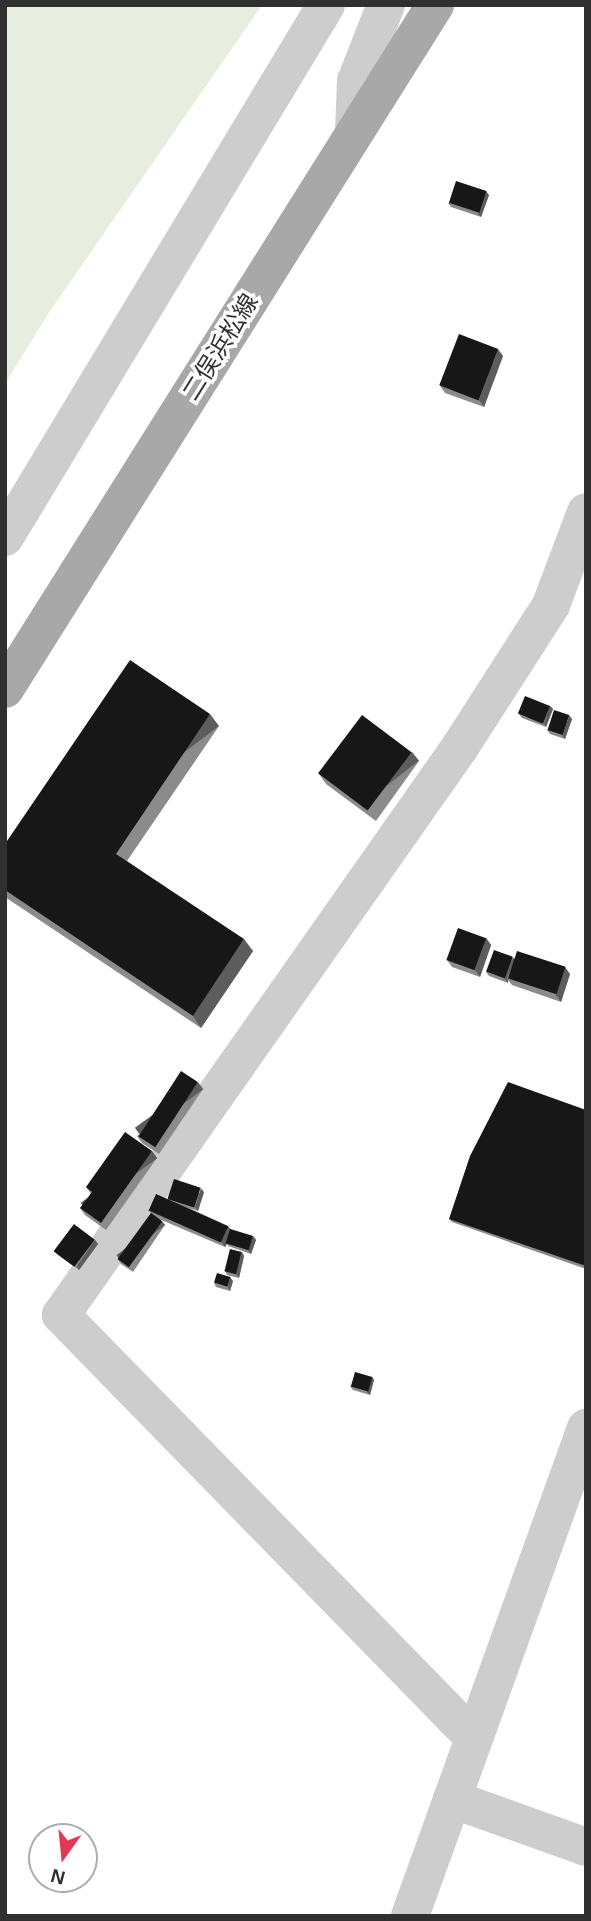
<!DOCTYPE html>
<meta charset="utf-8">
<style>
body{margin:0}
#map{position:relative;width:591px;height:1921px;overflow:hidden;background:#fff;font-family:Arial,"Noto Sans JP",sans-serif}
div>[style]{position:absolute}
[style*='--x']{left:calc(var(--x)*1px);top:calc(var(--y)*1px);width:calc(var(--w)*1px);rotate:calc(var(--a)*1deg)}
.green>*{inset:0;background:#e7eddf}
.minor>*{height:38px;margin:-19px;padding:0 19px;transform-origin:19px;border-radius:19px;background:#cdcdcd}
.major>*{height:38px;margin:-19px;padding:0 19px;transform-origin:19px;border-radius:19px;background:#a8a8a8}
.wall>*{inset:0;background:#8b8b8b}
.shaded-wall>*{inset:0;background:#5d5d5d;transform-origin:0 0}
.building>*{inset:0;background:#171717;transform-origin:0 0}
span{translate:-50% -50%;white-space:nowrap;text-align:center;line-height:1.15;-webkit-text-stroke:7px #fff;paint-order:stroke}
.street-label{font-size:24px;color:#303030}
.frame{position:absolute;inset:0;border:7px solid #303030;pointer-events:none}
.north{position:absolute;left:28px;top:1823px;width:70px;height:70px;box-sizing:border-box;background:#fff;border:2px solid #acacac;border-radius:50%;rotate:195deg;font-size:19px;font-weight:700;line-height:28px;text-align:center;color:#303030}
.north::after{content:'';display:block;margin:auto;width:24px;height:32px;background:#e13855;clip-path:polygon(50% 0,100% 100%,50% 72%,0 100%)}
</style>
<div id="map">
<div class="green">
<i style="clip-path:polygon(5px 5px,262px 5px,48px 314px,5px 384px)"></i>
</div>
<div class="minor">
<i style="--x:354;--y:133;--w:52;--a:-87.8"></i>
<i style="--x:356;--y:81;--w:82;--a:-68.5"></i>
<i style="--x:5;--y:537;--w:621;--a:-58.89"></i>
<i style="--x:473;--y:1737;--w:590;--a:-134.31"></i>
<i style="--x:61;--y:1315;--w:694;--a:-54.91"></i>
<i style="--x:460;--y:747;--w:169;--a:-57.3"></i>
<i style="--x:551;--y:605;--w:99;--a:-69.4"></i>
<i style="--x:452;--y:1799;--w:142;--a:19.7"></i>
<i style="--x:410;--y:1916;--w:519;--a:-70.17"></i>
</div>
<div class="major">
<i style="--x:5;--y:689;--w:808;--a:-57.84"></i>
</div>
<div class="wall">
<i style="clip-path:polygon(489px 195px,481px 217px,451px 207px,448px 203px)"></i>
<i style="clip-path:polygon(503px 356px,484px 407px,445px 393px,440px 386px)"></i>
<i style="clip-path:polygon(550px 706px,553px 709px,546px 727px,522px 718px,519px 714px)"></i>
<i style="clip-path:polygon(572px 719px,565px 739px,550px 734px,547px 730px)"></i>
<i style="clip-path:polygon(219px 726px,127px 861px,253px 951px,201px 1028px,5px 897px,5px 844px)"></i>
<i style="clip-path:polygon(412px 752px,419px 761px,376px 821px,326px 784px,319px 774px)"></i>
<i style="clip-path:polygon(486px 938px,491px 945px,480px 977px,452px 967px,447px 960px)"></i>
<i style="clip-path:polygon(514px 959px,570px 974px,561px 1002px,512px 985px,508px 980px,508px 983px,489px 976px,486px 972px)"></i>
<i style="clip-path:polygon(203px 1089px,159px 1154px,142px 1143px,137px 1136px)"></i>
<i style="clip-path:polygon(586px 1110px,586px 1269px,452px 1222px,449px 1219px)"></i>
<i style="clip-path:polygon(152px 1151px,157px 1158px,106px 1230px,85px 1215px,80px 1208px,91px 1194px,86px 1187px)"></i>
<i style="clip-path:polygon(204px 1192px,198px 1211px,189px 1208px,228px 1226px,230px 1229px,253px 1236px,256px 1240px,251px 1254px,228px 1246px,227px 1244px,225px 1247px,159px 1219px,165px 1225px,133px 1272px,121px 1264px,118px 1260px,151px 1213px,148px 1210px,168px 1199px)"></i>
<i style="clip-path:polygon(95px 1240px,98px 1244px,79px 1270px,58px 1255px,55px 1252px)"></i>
<i style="clip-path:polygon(242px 1252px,244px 1256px,239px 1278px,227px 1275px,225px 1271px)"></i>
<i style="clip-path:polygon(233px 1281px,230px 1291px,216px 1287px,214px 1283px)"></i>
<i style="clip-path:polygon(372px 1377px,374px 1380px,370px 1395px,353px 1390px,350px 1386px)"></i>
</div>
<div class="shaded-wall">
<i style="clip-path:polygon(486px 191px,489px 195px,481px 217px,478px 214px)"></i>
<i style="clip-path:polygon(498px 349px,503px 356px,484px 407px,479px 400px)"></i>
<i style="clip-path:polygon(550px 706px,553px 709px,546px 727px,544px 723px)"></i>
<i style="left:210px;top:714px;width:15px;height:169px;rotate:53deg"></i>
<i style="clip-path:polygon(569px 715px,572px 719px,565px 739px,563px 736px)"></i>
<i style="left:412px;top:752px;width:11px;height:72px;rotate:52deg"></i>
<i style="clip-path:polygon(486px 938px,491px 945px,480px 977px,475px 970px)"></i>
<i style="clip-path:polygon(244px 939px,253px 951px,201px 1028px,193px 1016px)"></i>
<i style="clip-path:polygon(513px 957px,515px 960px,507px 978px,508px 980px,508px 983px,505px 979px)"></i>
<i style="clip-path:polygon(565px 967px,570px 974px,561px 1002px,556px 995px)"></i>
<i style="left:198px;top:1082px;width:9px;height:78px;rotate:54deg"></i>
<i style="left:152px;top:1151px;width:9px;height:88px;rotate:54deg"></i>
<i style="clip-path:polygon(201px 1188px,204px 1192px,198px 1211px,195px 1207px)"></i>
<i style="left:162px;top:1221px;width:5px;height:57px;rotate:53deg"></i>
<i style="clip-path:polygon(228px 1226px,233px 1233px,225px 1247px,220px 1240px)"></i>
<i style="clip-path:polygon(253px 1236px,256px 1240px,251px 1254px,248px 1250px)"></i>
<i style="clip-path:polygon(95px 1240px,98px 1244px,79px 1270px,77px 1266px)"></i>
<i style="clip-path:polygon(242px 1252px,244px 1256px,239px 1278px,236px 1274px)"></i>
<i style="clip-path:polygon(230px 1277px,233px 1281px,230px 1291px,228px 1287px)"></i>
<i style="clip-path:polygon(372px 1377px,374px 1380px,370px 1395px,367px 1392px)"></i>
</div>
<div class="building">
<i style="left:456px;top:181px;width:32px;height:23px;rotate:18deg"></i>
<i style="left:459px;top:334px;width:42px;height:55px;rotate:21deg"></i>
<i style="clip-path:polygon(130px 660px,210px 714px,116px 854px,244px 939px,193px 1016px,5px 890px,5px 844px)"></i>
<i style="left:525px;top:696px;width:27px;height:19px;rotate:22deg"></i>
<i style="left:554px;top:710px;width:16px;height:21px;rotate:18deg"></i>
<i style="left:362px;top:715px;width:62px;height:73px;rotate:37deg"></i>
<i style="left:458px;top:928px;width:30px;height:34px;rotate:20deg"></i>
<i style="left:494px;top:950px;width:20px;height:23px;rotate:20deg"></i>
<i style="left:517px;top:951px;width:51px;height:29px;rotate:18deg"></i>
<i style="left:181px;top:1071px;width:20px;height:78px;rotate:33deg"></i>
<i style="clip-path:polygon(508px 1082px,586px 1110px,586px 1266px,449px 1219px,470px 1156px)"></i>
<i style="clip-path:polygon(125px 1132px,152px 1151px,101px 1223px,80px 1208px,92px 1192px,86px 1187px)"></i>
<i style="left:174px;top:1179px;width:28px;height:21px;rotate:18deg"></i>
<i style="left:156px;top:1194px;width:79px;height:18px;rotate:24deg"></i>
<i style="left:151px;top:1213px;width:14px;height:57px;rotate:36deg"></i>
<i style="left:74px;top:1224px;width:26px;height:34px;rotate:37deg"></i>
<i style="left:230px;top:1229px;width:24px;height:15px;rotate:17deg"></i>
<i style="left:230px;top:1249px;width:12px;height:23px;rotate:14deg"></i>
<i style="left:217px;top:1273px;width:14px;height:10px;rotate:17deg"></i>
<i style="left:355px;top:1372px;width:18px;height:15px;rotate:16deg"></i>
</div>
<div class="street-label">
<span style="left:220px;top:347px;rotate:-58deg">二俣浜松線</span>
</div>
<div class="frame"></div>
<div class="north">N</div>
</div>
